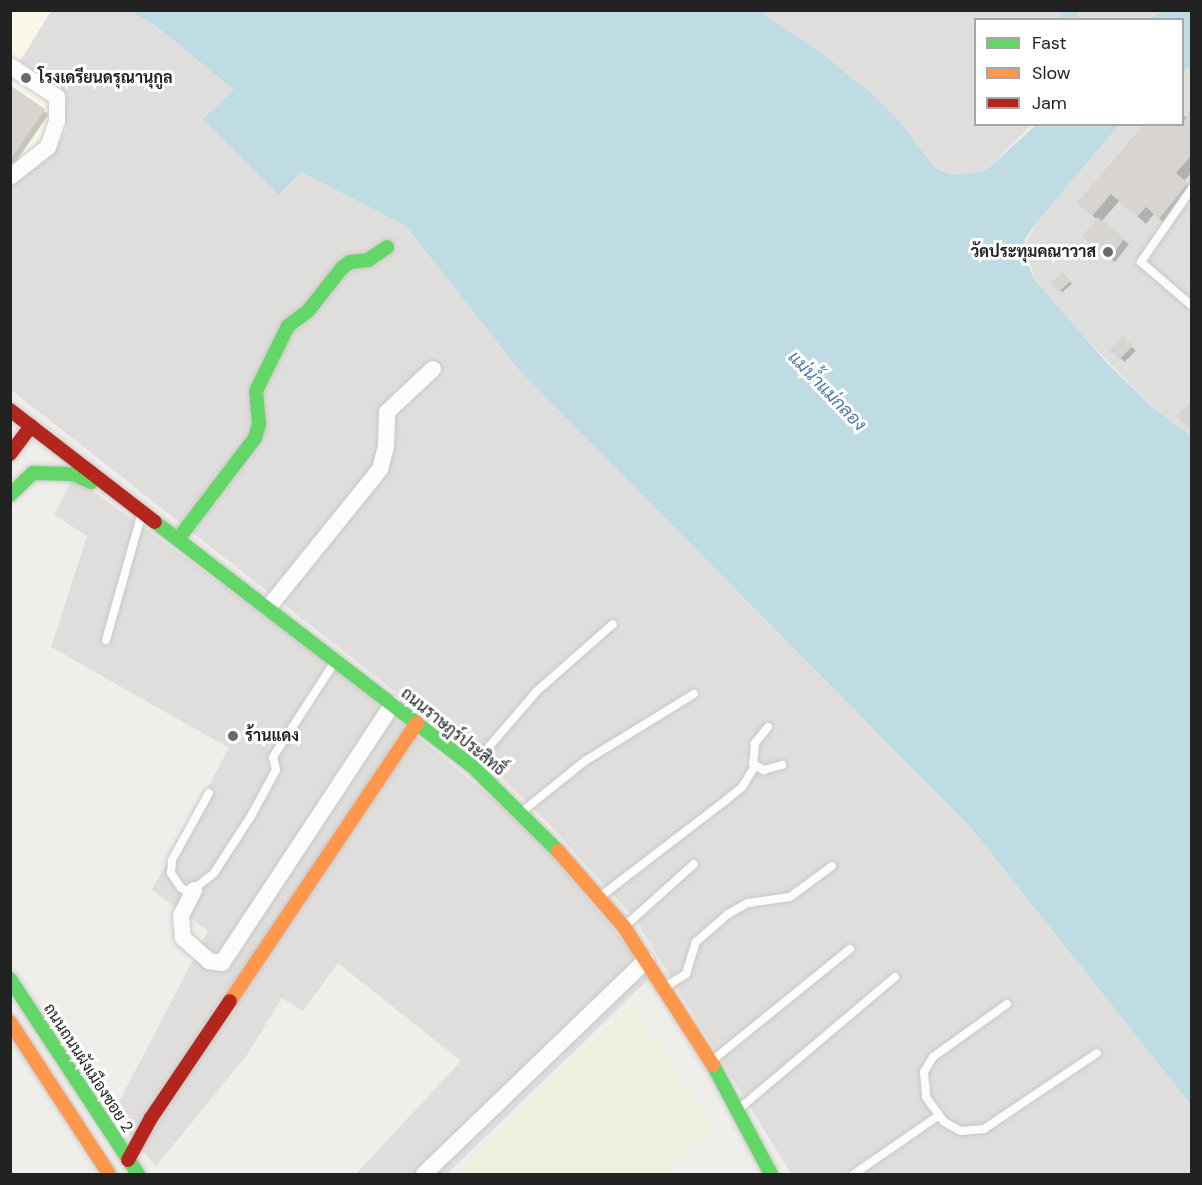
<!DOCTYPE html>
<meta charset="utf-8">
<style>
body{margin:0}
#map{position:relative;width:1202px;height:1185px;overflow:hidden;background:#f0eeeb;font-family:"DM Sans",Sarabun,sans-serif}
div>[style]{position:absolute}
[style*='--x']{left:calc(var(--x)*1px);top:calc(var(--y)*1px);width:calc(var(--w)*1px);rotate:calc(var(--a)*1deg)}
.residential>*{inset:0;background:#dfdedc}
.education>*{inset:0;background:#f8f7e8}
.religious>*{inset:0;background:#dededc}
.farmland>*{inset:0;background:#efefdf}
.water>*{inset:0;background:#bfdbe3}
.shadow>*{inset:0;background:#0003;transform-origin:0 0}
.canal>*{height:15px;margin:-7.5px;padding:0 7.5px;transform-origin:7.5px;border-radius:7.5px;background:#bfdbe3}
.building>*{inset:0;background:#d7d4d2;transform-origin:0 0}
.roads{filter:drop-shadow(0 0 2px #c9c8c7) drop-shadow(0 0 2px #c9c8c7)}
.lane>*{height:8px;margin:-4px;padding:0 4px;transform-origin:4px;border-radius:4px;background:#fdfcfc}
.street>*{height:16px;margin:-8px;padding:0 8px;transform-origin:8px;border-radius:8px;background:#fdfcfc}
.fast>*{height:14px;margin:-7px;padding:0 7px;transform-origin:7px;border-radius:7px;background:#63d668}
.slow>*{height:14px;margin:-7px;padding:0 7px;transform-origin:7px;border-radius:7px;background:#ff974d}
.jam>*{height:14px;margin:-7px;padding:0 7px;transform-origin:7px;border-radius:7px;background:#b3261e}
.dots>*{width:16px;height:16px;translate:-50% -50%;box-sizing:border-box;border:3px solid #fff;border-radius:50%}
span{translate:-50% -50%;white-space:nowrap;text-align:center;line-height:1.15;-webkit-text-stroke:6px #fff;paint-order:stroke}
.poi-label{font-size:16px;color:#222;font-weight:700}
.left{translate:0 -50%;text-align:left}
.right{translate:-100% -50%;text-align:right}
.street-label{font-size:16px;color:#222}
.water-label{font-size:18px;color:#4a7aab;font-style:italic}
.frame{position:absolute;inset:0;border:12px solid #222;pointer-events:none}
.legend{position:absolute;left:974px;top:18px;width:210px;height:108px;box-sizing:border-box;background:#fff;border:2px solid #a7a7a7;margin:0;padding:8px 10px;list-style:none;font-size:18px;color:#222}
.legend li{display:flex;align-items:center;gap:12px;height:30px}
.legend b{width:30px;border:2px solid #a7a7a7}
</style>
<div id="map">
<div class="residential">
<i style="clip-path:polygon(51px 11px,130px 11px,156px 26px,234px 90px,280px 195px,301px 172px,406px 226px,519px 370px,972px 829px,1191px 1105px,1191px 1174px,791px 1174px,635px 919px,546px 821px,491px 767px,11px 390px,10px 183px,55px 147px,67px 130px,62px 114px,68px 101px,20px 61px)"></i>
<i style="clip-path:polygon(759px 11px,1166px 11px,1149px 20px,976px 20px,976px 124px,1031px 125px,985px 171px,953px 175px,935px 168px,901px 123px,872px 94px,818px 50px)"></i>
<i style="clip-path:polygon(73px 477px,293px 635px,529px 828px,652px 976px,447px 1174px,356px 1174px,461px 1061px,338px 963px,303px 1011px,282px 998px,247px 1055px,156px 1166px,112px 1115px,208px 931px,152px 890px,229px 748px,51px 647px,87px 536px,54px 515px)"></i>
</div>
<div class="education">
<i style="clip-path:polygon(11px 11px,51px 11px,20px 61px,63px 95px,46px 141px,11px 170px)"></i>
</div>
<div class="religious">
<i style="clip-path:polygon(1191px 66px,1191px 436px,1153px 408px,1057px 309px,1036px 282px,1024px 248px,1036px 223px,1119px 125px,1182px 124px,1183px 72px)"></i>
</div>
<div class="farmland">
<i style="clip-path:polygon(633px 1002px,714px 1131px,663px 1174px,454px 1174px)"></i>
</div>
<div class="water">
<i style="clip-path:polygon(1166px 10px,1191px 11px,1191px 66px,1183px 72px,1182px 20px,1149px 19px)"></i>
<i style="clip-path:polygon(130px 11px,759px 11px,818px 50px,872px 94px,901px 123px,935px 168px,953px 175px,985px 171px,1036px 125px,1119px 125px,1036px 223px,1025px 239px,1024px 256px,1036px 282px,1107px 363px,1153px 408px,1191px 436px,1191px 1105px,972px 829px,519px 370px,406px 226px,301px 172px,279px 195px,203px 119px,234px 90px,156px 26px)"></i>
</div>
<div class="shadow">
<i style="clip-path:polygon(10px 92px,49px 114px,10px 170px)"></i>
<i style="clip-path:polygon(1191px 112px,1192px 172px,1183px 182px,1192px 189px,1167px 225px,1154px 214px,1146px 224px,1120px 200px,1101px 222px,1129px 244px,1115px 262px,1089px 242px,1097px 220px,1087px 210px,1182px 124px,1182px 114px,1187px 118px)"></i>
<i style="left:1063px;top:274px;width:13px;height:13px;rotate:48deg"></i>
<i style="left:1123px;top:338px;width:18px;height:16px;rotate:45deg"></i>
</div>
<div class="canal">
<i style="--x:1067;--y:10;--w:11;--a:63"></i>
</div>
<div class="building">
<i style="clip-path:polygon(10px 85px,45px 109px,10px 160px)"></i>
<i style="clip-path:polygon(1191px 109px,1191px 156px,1176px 173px,1188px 183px,1159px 219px,1146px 207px,1137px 217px,1111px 194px,1092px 216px,1077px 203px,1144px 124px,1182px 124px)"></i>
<i style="left:1097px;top:217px;width:35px;height:25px;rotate:37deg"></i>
<i style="left:1063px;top:272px;width:12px;height:16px;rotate:48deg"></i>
<i style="left:1123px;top:336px;width:14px;height:19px;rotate:45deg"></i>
<i style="clip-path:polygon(1191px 401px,1191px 431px,1176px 416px)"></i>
</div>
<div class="roads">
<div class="lane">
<i style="--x:1192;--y:188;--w:90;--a:124.6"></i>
<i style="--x:1141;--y:262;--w:67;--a:40.8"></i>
<i style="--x:106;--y:640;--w:132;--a:-74.2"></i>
<i style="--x:768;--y:727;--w:21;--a:129"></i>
<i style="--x:755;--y:743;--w:21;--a:95"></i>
<i style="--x:753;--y:764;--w:13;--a:29"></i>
<i style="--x:764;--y:770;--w:19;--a:-16"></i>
<i style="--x:474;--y:764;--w:96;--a:-49.2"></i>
<i style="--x:537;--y:691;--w:101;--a:-41.4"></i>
<i style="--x:209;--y:793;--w:77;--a:118.9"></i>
<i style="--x:172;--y:860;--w:13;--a:94"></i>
<i style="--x:171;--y:873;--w:18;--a:56"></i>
<i style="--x:181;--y:888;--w:10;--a:24"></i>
<i style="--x:190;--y:892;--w:31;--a:-38"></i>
<i style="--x:214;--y:873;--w:68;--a:-57"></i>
<i style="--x:251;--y:816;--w:52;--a:-61.5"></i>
<i style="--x:276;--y:770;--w:13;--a:-103"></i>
<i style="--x:273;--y:757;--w:112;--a:-57"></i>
<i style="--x:524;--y:810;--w:78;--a:-38.8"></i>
<i style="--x:585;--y:761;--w:128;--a:-31.6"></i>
<i style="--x:601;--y:896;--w:158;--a:-37.5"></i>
<i style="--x:726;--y:800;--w:21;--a:-39"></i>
<i style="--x:742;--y:787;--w:25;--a:-58"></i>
<i style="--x:626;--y:925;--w:91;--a:-41.9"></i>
<i style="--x:665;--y:987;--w:25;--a:-32"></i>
<i style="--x:686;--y:974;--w:34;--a:-73"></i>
<i style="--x:696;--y:942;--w:43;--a:-41.2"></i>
<i style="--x:728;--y:914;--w:23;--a:-29"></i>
<i style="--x:748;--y:903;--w:42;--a:-8.1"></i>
<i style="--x:790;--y:897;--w:52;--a:-36.4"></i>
<i style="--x:1007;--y:1004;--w:91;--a:144.4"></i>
<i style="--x:933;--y:1057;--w:17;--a:121"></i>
<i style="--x:924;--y:1072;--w:25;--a:85"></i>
<i style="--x:926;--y:1097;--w:31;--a:54"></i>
<i style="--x:944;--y:1122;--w:19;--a:28"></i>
<i style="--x:961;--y:1131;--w:23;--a:-5"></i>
<i style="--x:984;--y:1129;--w:136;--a:-33.9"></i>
<i style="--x:714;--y:1059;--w:175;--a:-39"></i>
<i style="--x:740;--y:1108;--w:203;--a:-40.2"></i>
<i style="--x:854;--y:1174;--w:102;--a:-34.6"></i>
</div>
<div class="street">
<i style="--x:10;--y:66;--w:56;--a:33.4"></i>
<i style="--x:57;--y:97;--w:24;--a:90"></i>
<i style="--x:57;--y:121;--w:28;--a:109"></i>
<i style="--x:48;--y:147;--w:48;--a:141.7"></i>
<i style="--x:268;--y:608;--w:179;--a:-51.1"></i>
<i style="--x:380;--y:469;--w:24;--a:-75"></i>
<i style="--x:386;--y:446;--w:34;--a:-88"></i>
<i style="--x:387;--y:412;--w:63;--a:-43.1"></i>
<i style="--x:194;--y:890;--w:29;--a:117"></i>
<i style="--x:181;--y:916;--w:22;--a:85"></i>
<i style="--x:183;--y:938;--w:35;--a:41"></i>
<i style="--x:209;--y:961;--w:13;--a:9"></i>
<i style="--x:222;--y:963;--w:310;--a:-56.6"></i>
<i style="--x:424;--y:1174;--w:308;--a:-43.9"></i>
</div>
<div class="fast">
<i style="--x:10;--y:495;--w:32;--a:-44"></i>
<i style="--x:33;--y:473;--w:40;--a:1.4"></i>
<i style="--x:73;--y:474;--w:20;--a:24"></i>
<i style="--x:155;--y:522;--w:400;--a:37.6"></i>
<i style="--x:472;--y:766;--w:121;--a:44.7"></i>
<i style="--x:178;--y:539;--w:127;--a:-52.7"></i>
<i style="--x:255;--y:438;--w:15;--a:-74"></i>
<i style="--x:259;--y:424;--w:33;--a:-95"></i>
<i style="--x:256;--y:391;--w:72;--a:-63.8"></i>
<i style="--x:288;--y:326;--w:25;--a:-37"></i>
<i style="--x:308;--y:311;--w:55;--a:-51.7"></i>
<i style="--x:342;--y:268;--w:10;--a:-37"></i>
<i style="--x:350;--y:262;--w:18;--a:-6"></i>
<i style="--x:368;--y:260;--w:23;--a:-34"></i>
<i style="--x:10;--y:979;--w:233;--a:56.7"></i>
<i style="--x:713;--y:1065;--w:123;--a:62"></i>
</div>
<div class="slow">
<i style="--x:558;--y:851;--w:101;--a:49"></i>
<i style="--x:624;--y:927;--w:164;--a:57.2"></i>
<i style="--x:230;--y:1001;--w:335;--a:-56.1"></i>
<i style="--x:10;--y:1022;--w:181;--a:56.9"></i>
</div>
<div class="jam">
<i style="--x:10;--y:410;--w:183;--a:37.7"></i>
<i style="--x:10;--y:454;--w:35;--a:-53"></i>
<i style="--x:128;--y:1160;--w:48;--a:-61.3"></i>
<i style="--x:151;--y:1118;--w:141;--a:-56"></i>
</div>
</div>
<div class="dots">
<i style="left:26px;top:78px;background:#6a6968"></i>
<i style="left:1108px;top:252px;background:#6a6968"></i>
<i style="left:233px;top:736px;background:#6a6968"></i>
</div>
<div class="poi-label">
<span class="left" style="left:38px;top:78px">โรงเดรียนดรุณานุกูล</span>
<span class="right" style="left:1096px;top:252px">วัดประทุมคณาวาส</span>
<span class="left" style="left:245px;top:736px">ร้านแดง</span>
</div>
<div class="street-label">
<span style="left:453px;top:732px;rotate:39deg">ถนนราษฎร์ประสิทธิ์</span>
<span style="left:88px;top:1068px;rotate:57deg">ถนนถนนผังเมืองซอย 2</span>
</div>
<div class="water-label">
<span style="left:827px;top:391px;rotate:46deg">แม่น้ำแม่กลอง</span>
</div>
<div class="frame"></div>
<ul class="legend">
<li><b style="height:8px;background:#63d668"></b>Fast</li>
<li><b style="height:8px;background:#ff974d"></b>Slow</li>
<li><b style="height:8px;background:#b3261e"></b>Jam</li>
</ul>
</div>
